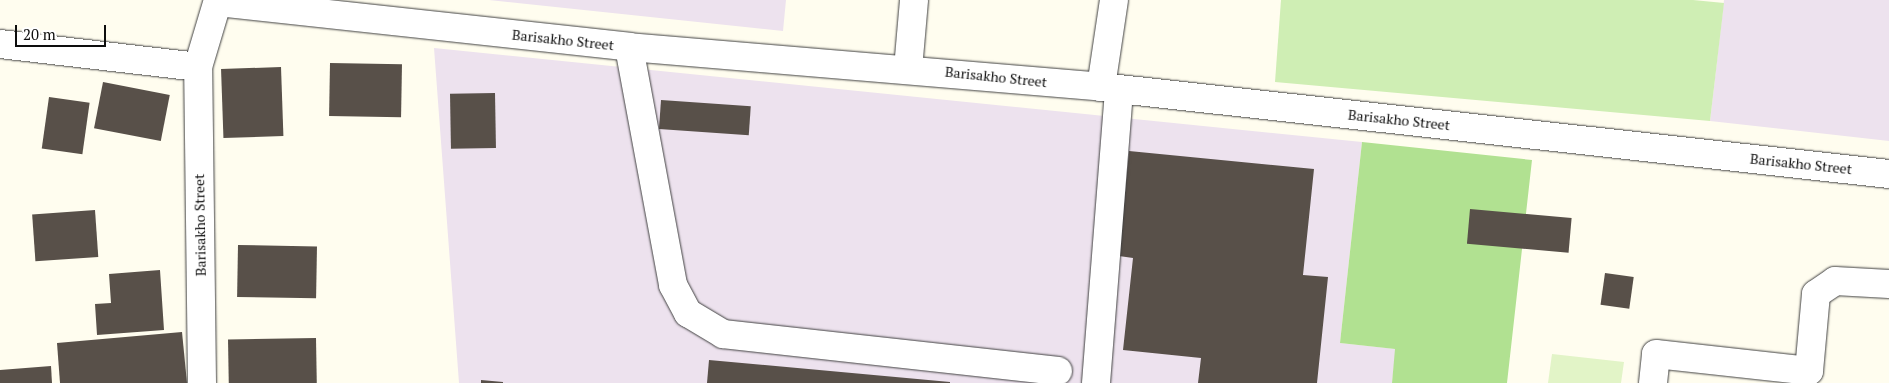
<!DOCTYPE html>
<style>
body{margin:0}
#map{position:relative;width:1889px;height:383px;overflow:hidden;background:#fffdef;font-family:"PT Serif",serif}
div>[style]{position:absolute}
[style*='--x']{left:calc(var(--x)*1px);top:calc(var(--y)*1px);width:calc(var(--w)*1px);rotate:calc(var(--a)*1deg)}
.industrial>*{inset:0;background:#ede2ee}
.green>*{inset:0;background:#cfeeb4}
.forest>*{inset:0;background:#b1e191}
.pitch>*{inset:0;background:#e2f4c7}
.building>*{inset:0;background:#585049;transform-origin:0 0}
.roads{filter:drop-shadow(0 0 1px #414141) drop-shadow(0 0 1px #414141)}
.minor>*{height:28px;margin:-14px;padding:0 14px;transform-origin:14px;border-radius:14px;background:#fff}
span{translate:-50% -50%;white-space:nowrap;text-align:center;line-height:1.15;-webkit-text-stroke:5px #fff;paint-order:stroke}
.street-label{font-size:14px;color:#0e0e0e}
.scale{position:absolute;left:15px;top:25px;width:91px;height:22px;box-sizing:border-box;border:2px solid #0e0e0e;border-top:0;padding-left:6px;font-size:15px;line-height:18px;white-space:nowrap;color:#0e0e0e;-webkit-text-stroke:4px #fff;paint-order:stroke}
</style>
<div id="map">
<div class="industrial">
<i style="clip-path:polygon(489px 0,786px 0,783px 31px)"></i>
<i style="clip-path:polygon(1724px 0,1889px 0,1889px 141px,1710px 121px)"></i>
<i style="clip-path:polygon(434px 48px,1362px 142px,1340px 343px,1396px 349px,1392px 383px,459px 383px)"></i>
</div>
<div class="green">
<i style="clip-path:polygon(1281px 0,1693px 0,1724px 3px,1710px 121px,1275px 82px)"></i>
</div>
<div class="forest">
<i style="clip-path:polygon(1362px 142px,1532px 160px,1507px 383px,1392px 383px,1395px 349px,1340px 343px)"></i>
</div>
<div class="pitch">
<i style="clip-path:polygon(1552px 354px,1624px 362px,1621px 383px,1548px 383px)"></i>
</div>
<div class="building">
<i style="left:330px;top:63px;width:72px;height:53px;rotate:1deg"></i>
<i style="left:281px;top:67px;width:69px;height:60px;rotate:88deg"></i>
<i style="left:103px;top:82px;width:68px;height:47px;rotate:11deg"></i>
<i style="left:495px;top:93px;width:55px;height:45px;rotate:89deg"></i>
<i style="left:49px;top:97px;width:41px;height:52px;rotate:8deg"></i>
<i style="left:661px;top:100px;width:90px;height:29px;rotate:4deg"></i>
<i style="clip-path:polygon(1129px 151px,1314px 169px,1303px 275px,1328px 277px,1317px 383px,1198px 383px,1201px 358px,1123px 350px,1133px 258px,1119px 256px)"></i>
<i style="left:1470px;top:209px;width:102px;height:35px;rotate:5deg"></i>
<i style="left:95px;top:210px;width:47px;height:63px;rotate:86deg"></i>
<i style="left:238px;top:245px;width:79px;height:52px;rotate:1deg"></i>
<i style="clip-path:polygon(160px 270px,164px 330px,97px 335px,95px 304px,111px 303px,109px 274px)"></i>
<i style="left:1605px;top:273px;width:29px;height:32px;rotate:8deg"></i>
<i style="clip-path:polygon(182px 332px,187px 383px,60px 383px,57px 343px)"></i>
<i style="left:316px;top:338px;width:45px;height:88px;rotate:89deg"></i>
<i style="clip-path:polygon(709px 360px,950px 382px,950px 383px,707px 383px)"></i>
<i style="clip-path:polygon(51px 366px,52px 383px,0 383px,0 370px)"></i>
<i style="clip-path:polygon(481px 380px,503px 382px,503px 383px,481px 383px)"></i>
</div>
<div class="roads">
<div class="minor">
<i style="--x:218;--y:2;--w:413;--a:6.2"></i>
<i style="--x:629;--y:47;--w:474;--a:4.8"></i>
<i style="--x:1101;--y:87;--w:793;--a:6.3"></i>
<i style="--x:0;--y:44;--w:199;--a:6.6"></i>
<i style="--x:629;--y:47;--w:242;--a:79.5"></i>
<i style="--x:673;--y:285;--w:32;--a:62"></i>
<i style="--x:688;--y:313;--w:41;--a:31"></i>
<i style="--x:723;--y:334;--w:337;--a:6.3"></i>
<i style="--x:908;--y:69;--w:69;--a:-85"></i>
<i style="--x:1101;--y:87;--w:88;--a:-81.5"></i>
<i style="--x:202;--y:383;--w:316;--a:-90.7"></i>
<i style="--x:198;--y:67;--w:70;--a:-73.4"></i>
<i style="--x:1096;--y:383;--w:294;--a:-85.5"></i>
<i style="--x:1653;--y:383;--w:29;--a:-84"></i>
<i style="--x:1656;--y:354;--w:154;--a:6.3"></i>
<i style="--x:1809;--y:371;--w:77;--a:-84.8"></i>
<i style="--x:1816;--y:294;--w:23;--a:-34"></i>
<i style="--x:1835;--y:281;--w:54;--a:3.2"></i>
</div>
</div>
<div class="street-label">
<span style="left:563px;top:40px;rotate:6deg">Barisakho Street</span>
<span style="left:996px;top:77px;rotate:6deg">Barisakho Street</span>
<span style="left:1399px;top:120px;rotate:6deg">Barisakho Street</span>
<span style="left:1801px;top:164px;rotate:6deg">Barisakho Street</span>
<span style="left:200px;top:225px;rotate:-91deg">Barisakho Street</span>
</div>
<div class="scale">20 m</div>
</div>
